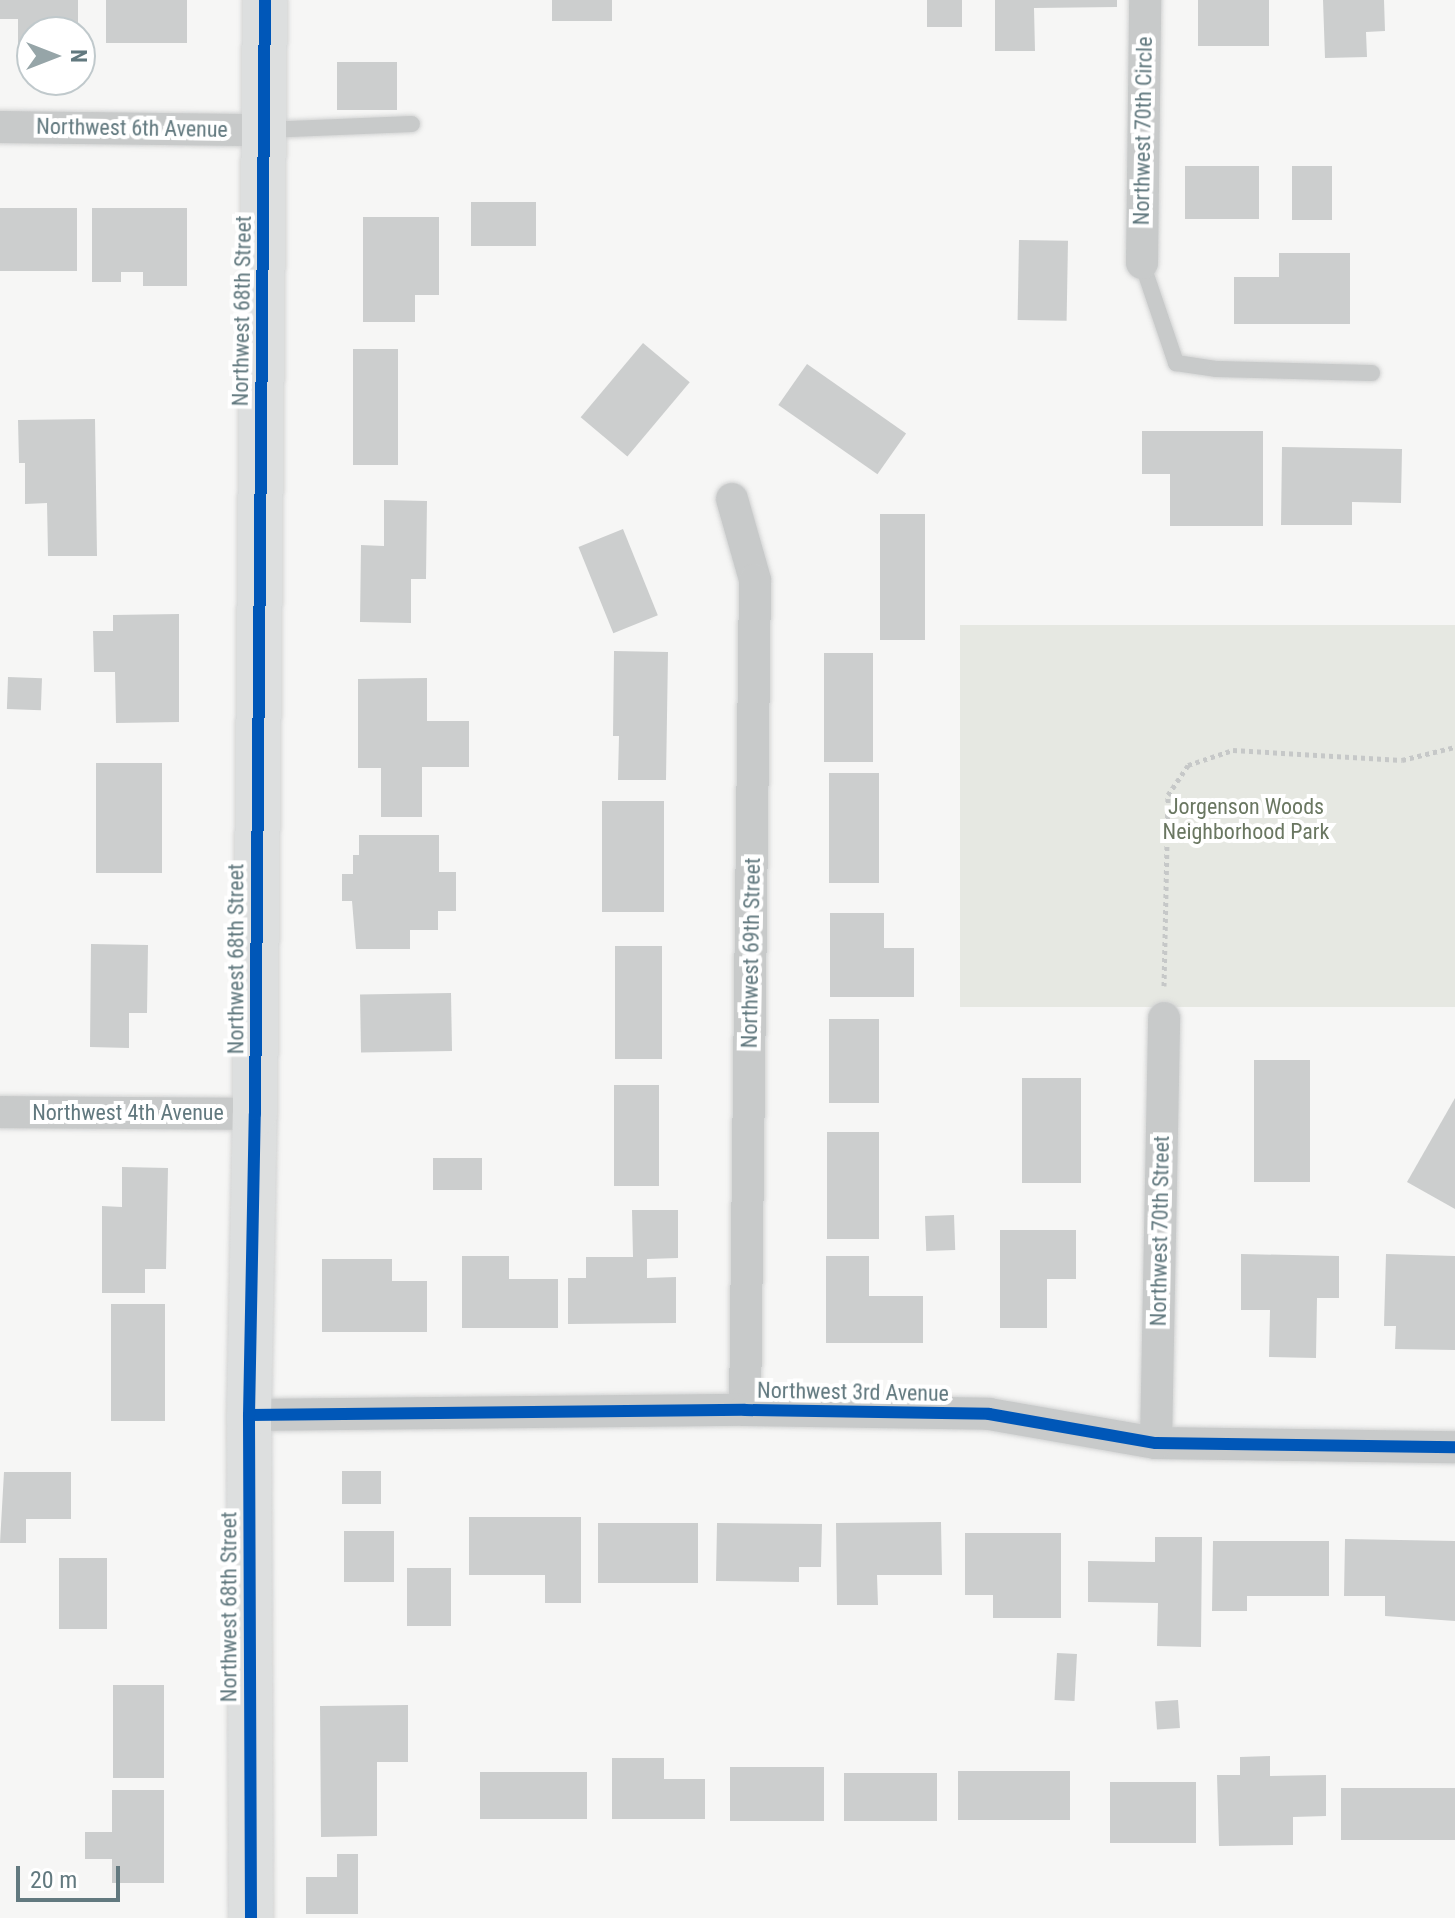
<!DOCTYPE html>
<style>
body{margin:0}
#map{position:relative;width:1455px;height:1918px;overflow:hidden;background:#f6f6f5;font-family:"Roboto Condensed",sans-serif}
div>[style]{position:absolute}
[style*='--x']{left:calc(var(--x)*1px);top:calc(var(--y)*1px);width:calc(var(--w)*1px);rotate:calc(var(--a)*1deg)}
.green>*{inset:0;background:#e6e8e2;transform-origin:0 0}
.building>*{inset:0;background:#cccece;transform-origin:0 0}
.path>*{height:5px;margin-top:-2.5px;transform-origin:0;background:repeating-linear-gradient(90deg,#c6c8c8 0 4px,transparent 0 8px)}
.roads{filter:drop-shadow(0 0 2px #d2d3d3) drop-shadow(0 0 2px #d2d3d3)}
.lane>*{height:16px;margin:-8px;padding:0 8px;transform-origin:8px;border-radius:8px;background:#c8caca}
.street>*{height:32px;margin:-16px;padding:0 16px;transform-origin:16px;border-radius:16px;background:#c8caca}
.secondary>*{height:44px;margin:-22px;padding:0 22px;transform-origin:22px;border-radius:22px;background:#dddfdf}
.cycleway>*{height:12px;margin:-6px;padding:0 6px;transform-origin:6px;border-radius:6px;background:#0057b8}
span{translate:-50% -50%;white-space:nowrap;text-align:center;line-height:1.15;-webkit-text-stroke:8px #fff;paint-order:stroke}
.street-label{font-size:22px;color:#62797f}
.park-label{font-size:22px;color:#6a7761}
.north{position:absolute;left:16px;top:16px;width:80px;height:80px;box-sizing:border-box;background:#fff;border:2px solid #c0c9cc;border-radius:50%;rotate:90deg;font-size:22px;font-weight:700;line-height:32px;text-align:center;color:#62797f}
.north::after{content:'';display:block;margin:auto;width:28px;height:36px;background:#96a5a8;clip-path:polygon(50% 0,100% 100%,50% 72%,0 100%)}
.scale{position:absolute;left:16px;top:1866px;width:104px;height:36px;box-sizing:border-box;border:4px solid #62797f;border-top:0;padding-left:10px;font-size:24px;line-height:28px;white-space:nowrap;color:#62797f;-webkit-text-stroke:6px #fff;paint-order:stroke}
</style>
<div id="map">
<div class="green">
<i style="left:1455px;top:625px;width:382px;height:495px;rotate:90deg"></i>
</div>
<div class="building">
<i style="clip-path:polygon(0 0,78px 0,78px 32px,32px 32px,32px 46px,18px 46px,18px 19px,0 19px)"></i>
<i style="left:106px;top:0;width:81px;height:43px"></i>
<i style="left:552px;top:0;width:60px;height:21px"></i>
<i style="left:927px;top:0;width:35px;height:27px"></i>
<i style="clip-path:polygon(995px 0,1117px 0,1117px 7px,1034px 8px,1035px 51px,995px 51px)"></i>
<i style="left:1198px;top:0;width:71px;height:46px"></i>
<i style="clip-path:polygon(1323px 0,1384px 0,1385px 31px,1366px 32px,1367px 57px,1325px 58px)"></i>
<i style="left:337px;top:62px;width:60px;height:48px"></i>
<i style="left:1185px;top:166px;width:74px;height:53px"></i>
<i style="left:1292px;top:166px;width:40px;height:54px"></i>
<i style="left:471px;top:202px;width:65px;height:44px"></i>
<i style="left:0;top:208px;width:77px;height:63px"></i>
<i style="clip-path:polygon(92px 208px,187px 208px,187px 286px,143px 286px,143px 272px,121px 272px,121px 282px,92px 282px)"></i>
<i style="clip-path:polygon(363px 217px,439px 217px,439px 295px,415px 295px,415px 322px,363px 322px)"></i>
<i style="left:1019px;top:240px;width:49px;height:80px;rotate:1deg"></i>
<i style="clip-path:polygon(1279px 253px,1350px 253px,1350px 324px,1234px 324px,1234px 277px,1279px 277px)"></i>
<i style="left:643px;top:343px;width:61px;height:97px;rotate:40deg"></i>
<i style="left:353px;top:349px;width:45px;height:116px"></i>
<i style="left:807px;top:364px;width:121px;height:50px;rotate:35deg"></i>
<i style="clip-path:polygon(95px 419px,97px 556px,48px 556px,47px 503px,25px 504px,25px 463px,19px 463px,18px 420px)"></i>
<i style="clip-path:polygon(1142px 431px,1263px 431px,1263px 526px,1170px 526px,1170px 474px,1142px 474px)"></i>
<i style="clip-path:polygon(1282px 447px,1402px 449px,1401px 503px,1352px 502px,1352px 525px,1281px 525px)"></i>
<i style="clip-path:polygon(384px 500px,427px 501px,426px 579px,411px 579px,411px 623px,360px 622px,361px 545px,384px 546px)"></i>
<i style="left:880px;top:514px;width:45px;height:126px"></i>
<i style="left:623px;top:529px;width:93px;height:48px;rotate:68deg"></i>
<i style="clip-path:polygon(179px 614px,179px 722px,116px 723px,115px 672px,94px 672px,93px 631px,113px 631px,113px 615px)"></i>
<i style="clip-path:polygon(614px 651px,668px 652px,666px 780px,618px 780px,619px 736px,613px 736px)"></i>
<i style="left:824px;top:653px;width:49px;height:109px"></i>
<i style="left:8px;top:677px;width:34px;height:32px;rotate:2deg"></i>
<i style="clip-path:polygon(427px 678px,427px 721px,469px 721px,469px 767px,422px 767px,422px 817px,381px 817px,381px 768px,358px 768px,358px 679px)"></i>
<i style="left:96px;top:763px;width:66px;height:110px"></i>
<i style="left:829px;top:773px;width:50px;height:110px"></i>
<i style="left:602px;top:801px;width:62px;height:111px"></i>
<i style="clip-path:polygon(359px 835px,439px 835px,439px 872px,456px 872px,456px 911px,438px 911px,438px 930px,410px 930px,410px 949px,356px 949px,352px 901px,342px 901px,342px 874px,353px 874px,353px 855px,359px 855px)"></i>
<i style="clip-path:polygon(830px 913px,884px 913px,884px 948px,914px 948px,914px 997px,830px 997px)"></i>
<i style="clip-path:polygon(91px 944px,148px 945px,147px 1013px,129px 1013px,129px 1048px,90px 1047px)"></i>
<i style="left:615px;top:946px;width:47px;height:113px"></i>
<i style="left:451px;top:993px;width:58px;height:91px;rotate:89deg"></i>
<i style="left:829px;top:1019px;width:50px;height:84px"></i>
<i style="left:1254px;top:1060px;width:56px;height:122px"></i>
<i style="left:1022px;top:1078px;width:59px;height:105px"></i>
<i style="left:614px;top:1085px;width:45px;height:101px"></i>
<i style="clip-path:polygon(1455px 1098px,1455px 1209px,1407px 1182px)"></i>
<i style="left:827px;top:1132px;width:52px;height:107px"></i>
<i style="left:433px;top:1158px;width:49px;height:32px"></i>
<i style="clip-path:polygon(122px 1167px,168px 1168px,166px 1269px,145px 1269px,145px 1293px,102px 1293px,102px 1206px,122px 1207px)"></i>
<i style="clip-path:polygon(632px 1210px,678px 1210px,678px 1258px,647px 1259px,647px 1278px,676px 1277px,676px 1323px,568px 1324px,568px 1278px,586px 1278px,586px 1257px,633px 1257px)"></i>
<i style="left:954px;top:1215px;width:35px;height:29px;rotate:88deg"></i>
<i style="clip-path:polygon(1000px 1230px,1076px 1230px,1076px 1279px,1047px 1279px,1047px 1328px,1000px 1328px)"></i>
<i style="clip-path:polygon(1241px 1254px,1339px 1256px,1339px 1298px,1317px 1298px,1316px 1358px,1269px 1357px,1270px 1310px,1241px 1310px)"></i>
<i style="clip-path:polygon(1386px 1254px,1455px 1256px,1455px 1350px,1395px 1349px,1396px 1326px,1384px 1326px)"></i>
<i style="clip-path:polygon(462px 1256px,509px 1256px,509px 1279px,558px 1279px,558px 1328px,462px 1328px)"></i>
<i style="clip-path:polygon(826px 1256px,869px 1256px,869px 1296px,923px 1296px,923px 1343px,826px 1343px)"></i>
<i style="clip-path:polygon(322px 1259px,392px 1259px,392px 1281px,427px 1281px,427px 1332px,322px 1332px)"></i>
<i style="left:111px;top:1304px;width:54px;height:117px"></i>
<i style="left:342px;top:1471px;width:39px;height:33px"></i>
<i style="clip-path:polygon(4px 1472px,71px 1472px,71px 1519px,26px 1519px,26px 1543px,0 1543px)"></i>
<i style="clip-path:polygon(469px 1517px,581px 1517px,581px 1603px,545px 1603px,545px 1575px,469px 1575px)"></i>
<i style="clip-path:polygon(941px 1522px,942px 1575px,877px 1575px,878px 1605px,837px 1605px,836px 1523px)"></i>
<i style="left:598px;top:1523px;width:100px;height:60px"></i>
<i style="clip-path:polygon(717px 1523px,822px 1524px,821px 1567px,799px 1567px,799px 1582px,716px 1581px)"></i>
<i style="left:344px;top:1531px;width:50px;height:51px"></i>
<i style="clip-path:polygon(965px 1533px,1061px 1533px,1061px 1618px,993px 1618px,993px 1595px,965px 1595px)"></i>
<i style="clip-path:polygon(1155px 1537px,1202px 1537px,1201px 1647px,1157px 1646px,1158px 1603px,1088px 1602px,1088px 1561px,1155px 1562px)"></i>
<i style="clip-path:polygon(1345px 1539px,1455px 1541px,1455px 1621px,1385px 1616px,1385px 1596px,1344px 1596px)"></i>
<i style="clip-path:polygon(1213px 1541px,1329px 1541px,1329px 1596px,1247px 1596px,1247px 1611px,1212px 1611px)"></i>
<i style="left:59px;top:1558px;width:48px;height:71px"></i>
<i style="left:407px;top:1568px;width:44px;height:58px"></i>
<i style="left:1057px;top:1653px;width:20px;height:47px;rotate:3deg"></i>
<i style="left:113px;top:1685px;width:51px;height:93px"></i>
<i style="left:1178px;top:1700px;width:28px;height:23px;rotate:86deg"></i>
<i style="clip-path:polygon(408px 1705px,408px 1762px,377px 1762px,377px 1836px,321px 1837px,320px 1706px)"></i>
<i style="clip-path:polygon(1270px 1756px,1270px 1776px,1326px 1775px,1326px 1816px,1293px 1817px,1293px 1845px,1219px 1846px,1217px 1775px,1240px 1775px,1240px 1757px)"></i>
<i style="clip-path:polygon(612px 1758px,664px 1758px,664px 1779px,705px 1779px,705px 1819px,612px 1819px)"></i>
<i style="left:730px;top:1767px;width:94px;height:54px"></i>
<i style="left:958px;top:1771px;width:112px;height:49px"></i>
<i style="left:480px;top:1772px;width:107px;height:47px"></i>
<i style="left:844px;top:1773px;width:93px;height:48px"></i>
<i style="left:1110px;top:1782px;width:86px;height:61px"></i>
<i style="left:1341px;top:1788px;width:114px;height:52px"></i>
<i style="clip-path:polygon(112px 1790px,164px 1790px,164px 1883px,112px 1883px,112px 1859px,85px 1859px,85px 1832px,112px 1832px)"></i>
<i style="clip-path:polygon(337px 1854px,358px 1854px,358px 1914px,306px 1914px,306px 1877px,337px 1877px)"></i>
</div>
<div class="path">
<i style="--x:1164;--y:986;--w:191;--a:-88.8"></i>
<i style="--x:1168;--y:795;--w:36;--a:-56"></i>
<i style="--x:1188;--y:765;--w:47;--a:-18.4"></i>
<i style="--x:1233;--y:750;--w:169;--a:3.4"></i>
<i style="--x:1402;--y:760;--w:55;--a:-13.8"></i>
</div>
<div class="roads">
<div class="lane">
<i style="--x:265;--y:130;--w:147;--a:-2.3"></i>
<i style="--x:1142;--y:263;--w:106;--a:71.2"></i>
<i style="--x:1176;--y:363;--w:40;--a:8.5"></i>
<i style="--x:1216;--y:369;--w:156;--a:1.5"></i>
</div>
<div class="street">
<i style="--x:0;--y:127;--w:264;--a:0.7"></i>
<i style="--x:1142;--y:263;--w:263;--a:-89.3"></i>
<i style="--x:732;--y:499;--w:84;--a:74.1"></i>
<i style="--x:755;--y:580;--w:830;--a:90.69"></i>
<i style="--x:0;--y:1112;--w:255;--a:0.4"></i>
<i style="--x:249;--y:1415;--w:496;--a:-0.6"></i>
<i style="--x:745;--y:1410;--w:244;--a:0.9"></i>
<i style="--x:989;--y:1414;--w:169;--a:9.9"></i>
<i style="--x:1156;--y:1443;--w:299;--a:0.8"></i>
<i style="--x:1156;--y:1443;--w:425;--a:-88.9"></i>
</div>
<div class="secondary">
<i style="--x:251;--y:1918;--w:503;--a:-90.23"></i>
<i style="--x:249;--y:1415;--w:301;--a:-88.9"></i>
<i style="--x:255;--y:1114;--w:1114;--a:-89.49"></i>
</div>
</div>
<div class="cycleway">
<i style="--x:249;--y:1415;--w:496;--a:-0.6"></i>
<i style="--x:745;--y:1410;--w:244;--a:0.9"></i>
<i style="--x:989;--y:1414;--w:169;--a:9.9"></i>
<i style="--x:1156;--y:1443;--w:299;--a:0.8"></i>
<i style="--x:251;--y:1918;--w:503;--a:-90.23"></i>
<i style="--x:249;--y:1415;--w:301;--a:-88.9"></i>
<i style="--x:255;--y:1114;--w:1114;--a:-89.49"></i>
</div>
<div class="street-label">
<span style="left:132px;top:128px;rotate:1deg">Northwest 6th Avenue</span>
<span style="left:1143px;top:131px;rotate:-89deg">Northwest 70th Circle</span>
<span style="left:242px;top:311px;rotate:-89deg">Northwest 68th Street</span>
<span style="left:751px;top:953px;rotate:-89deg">Northwest 69th Street</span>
<span style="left:236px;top:959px;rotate:-90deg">Northwest 68th Street</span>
<span style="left:128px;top:1113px">Northwest 4th Avenue</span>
<span style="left:1160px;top:1231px;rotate:-89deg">Northwest 70th Street</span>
<span style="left:853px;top:1392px;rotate:1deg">Northwest 3rd Avenue</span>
<span style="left:229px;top:1607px;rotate:-90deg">Northwest 68th Street</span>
</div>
<div class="park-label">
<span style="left:1246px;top:819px">Jorgenson Woods<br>Neighborhood Park</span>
</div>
<div class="north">N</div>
<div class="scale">20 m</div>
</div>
